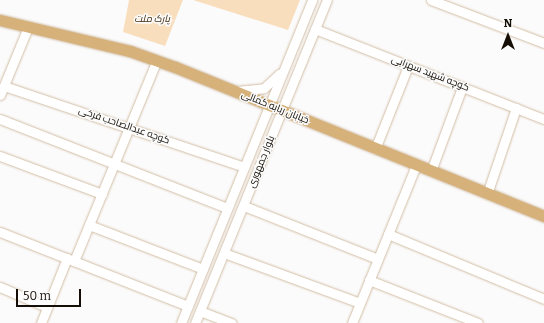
<!DOCTYPE html>
<meta charset="utf-8">
<style>
body{margin:0}
#map{position:relative;width:544px;height:323px;overflow:hidden;background:#fbfbfb;font-family:Bitter,Cairo,serif}
div>[style]{position:absolute}
[style*='--x']{left:calc(var(--x)*1px);top:calc(var(--y)*1px);width:calc(var(--w)*1px);rotate:calc(var(--a)*1deg)}
.green>*{inset:0;background:#f9debe}
.roads{filter:drop-shadow(0 0 1px #d2bda4) drop-shadow(0 0 1px #d2bda4)}
.minor>*{height:9px;margin:-4.5px;padding:0 4.5px;transform-origin:4.5px;border-radius:4.5px;background:#fff}
.major>*{height:11px;margin:-5.5px;padding:0 5.5px;transform-origin:5.5px;border-radius:5.5px;background:#d6b179}
span{translate:-50% -50%;white-space:nowrap;text-align:center;line-height:1.15;-webkit-text-stroke:3px #fbfbfb;paint-order:stroke}
.park-label{font-size:10px;color:#432d0f;font-style:italic}
.street-label{font-size:10px;color:#150e06}
.north{position:absolute;left:488px;top:16px;width:40px;height:40px;-webkit-text-stroke:3px #fbfbfb;paint-order:stroke;rotate:0deg;font-size:11px;font-weight:700;line-height:16px;text-align:center;color:#150e06}
.north::after{content:'';display:block;margin:auto;width:14px;height:18px;background:#150e06;clip-path:polygon(50% 0,100% 100%,50% 72%,0 100%)}
.scale{position:absolute;left:16px;top:289px;width:65px;height:18px;box-sizing:border-box;border:2px solid #150e06;border-top:0;padding-left:5px;font-size:12px;line-height:14px;white-space:nowrap;color:#150e06;-webkit-text-stroke:3px #fbfbfb;paint-order:stroke}
</style>
<div id="map">
<div class="green">
<i style="clip-path:polygon(129px 0,183px 0,165px 46px,123px 32px)"></i>
<i style="clip-path:polygon(193px 0,300px 0,288px 30px)"></i>
</div>
<div class="roads">
<div class="minor">
<i style="--x:431;--y:0;--w:121;--a:20.8"></i>
<i style="--x:315;--y:29;--w:246;--a:21.5"></i>
<i style="--x:4;--y:86;--w:253;--a:18.6"></i>
<i style="--x:237;--y:91;--w:27;--a:-6"></i>
<i style="--x:264;--y:88;--w:21;--a:-43"></i>
<i style="--x:0;--y:95;--w:74;--a:-67.6"></i>
<i style="--x:0;--y:119;--w:244;--a:21.4"></i>
<i style="--x:375;--y:149;--w:89;--a:-68.3"></i>
<i style="--x:0;--y:156;--w:109;--a:20.4"></i>
<i style="--x:431;--y:171;--w:90;--a:-69.7"></i>
<i style="--x:487;--y:194;--w:91;--a:-71.4"></i>
<i style="--x:244;--y:206;--w:144;--a:21.6"></i>
<i style="--x:89;--y:225;--w:122;--a:21.1"></i>
<i style="--x:0;--y:232;--w:202;--a:21.5"></i>
<i style="--x:388;--y:234;--w:169;--a:22.6"></i>
<i style="--x:224;--y:253;--w:145;--a:20.2"></i>
<i style="--x:74;--y:261;--w:217;--a:-67.6"></i>
<i style="--x:369;--y:280;--w:117;--a:21.5"></i>
<i style="--x:0;--y:287;--w:51;--a:23.1"></i>
<i style="--x:200;--y:311;--w:34;--a:21"></i>
<i style="--x:41;--y:323;--w:70;--a:-68.2"></i>
<i style="--x:181;--y:323;--w:349;--a:-67.9"></i>
<i style="--x:195;--y:323;--w:349;--a:-67.8"></i>
<i style="--x:352;--y:323;--w:170;--a:-67.9"></i>
</div>
<div class="major">
<i style="--x:0;--y:20;--w:134;--a:13.4"></i>
<i style="--x:130;--y:51;--w:48;--a:19.6"></i>
<i style="--x:175;--y:67;--w:398;--a:22"></i>
</div>
</div>
<div class="park-label">
<span style="left:152px;top:20px">پارک ملت</span>
</div>
<div class="street-label">
<span style="left:430px;top:74px;rotate:21deg">کوچه شهید سهرابی</span>
<span style="left:275px;top:108px;rotate:22deg">خیابان ربابه کمالی</span>
<span style="left:124px;top:126px;rotate:19deg">کوچه عبدالصاحب فرخی</span>
<span style="left:262px;top:162px;rotate:-68deg">بلوار جمهوری</span>
</div>
<div class="north">N</div>
<div class="scale">50 m</div>
</div>
